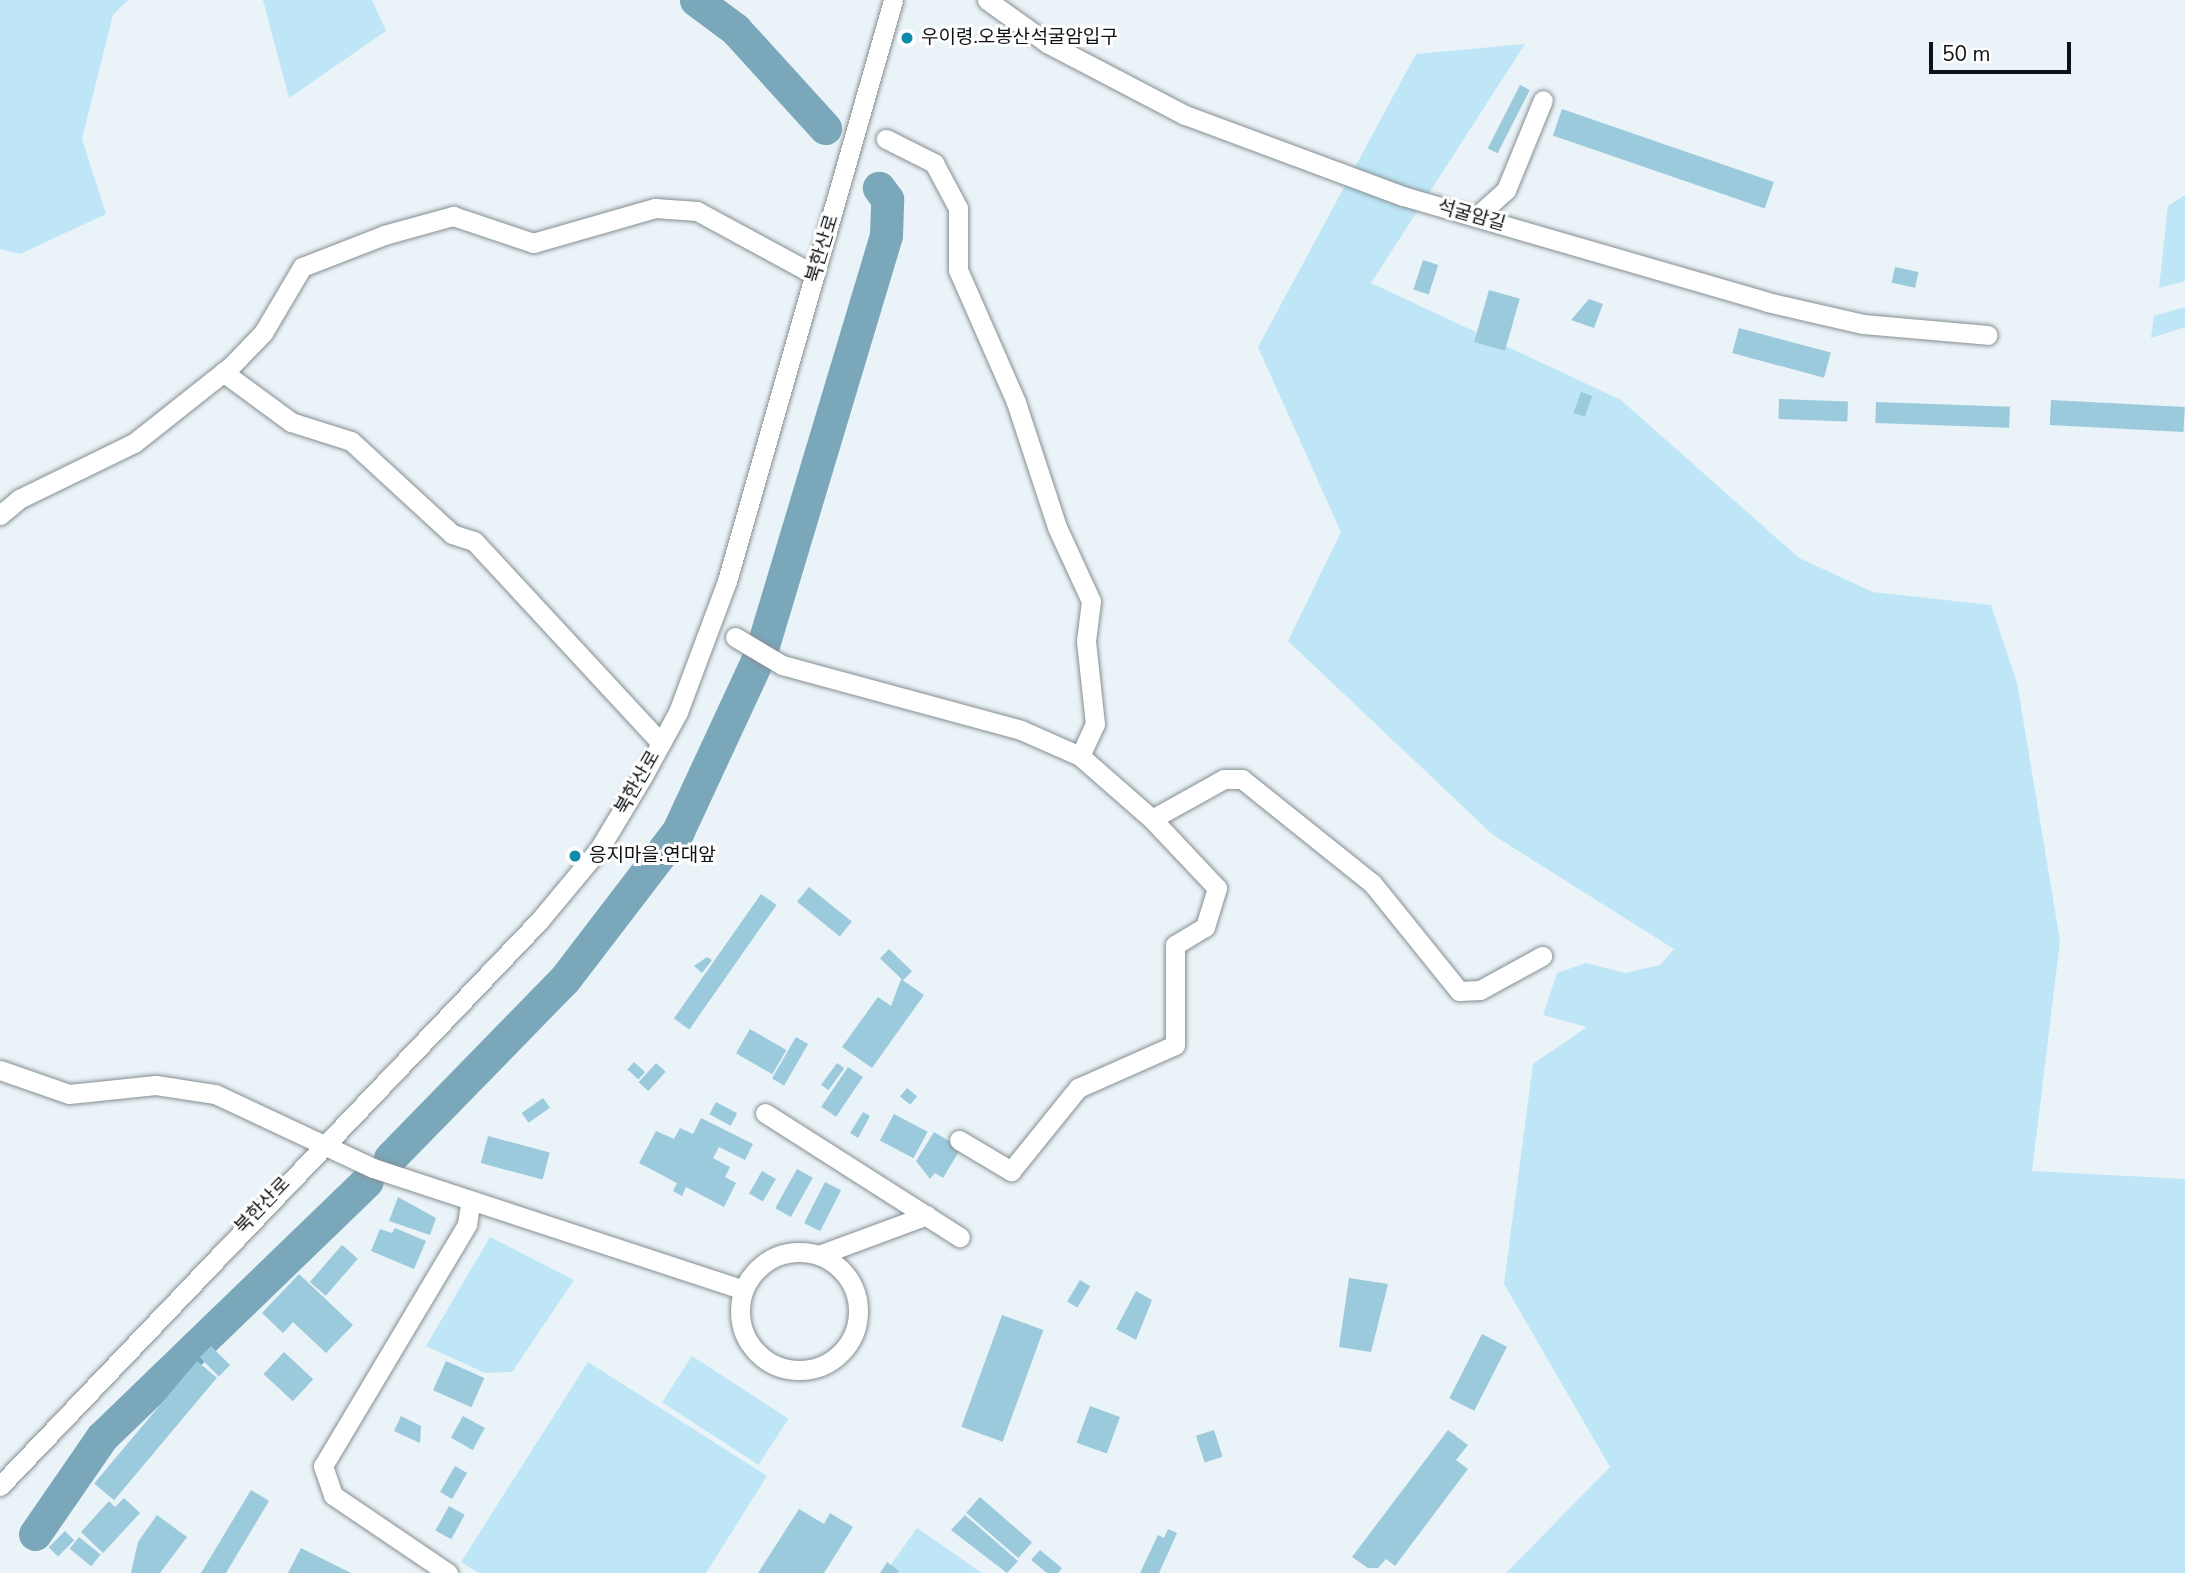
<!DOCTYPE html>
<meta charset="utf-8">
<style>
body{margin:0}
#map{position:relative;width:2185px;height:1573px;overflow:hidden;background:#eaf3f7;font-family:"Nunito Sans","Noto Sans KR",sans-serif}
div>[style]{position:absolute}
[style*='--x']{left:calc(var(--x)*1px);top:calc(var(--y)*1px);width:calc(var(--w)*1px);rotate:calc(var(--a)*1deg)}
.green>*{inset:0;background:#bee6f6;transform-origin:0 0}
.river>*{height:33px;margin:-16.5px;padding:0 16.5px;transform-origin:16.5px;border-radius:16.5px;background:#7aa8ba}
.building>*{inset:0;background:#9bcadd;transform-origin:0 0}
.roads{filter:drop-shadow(0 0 2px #868e92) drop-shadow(0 0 2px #868e92)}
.minor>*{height:19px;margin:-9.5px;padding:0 9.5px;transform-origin:9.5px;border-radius:9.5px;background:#fff}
.minor>.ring{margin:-9.5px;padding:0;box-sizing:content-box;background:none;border:19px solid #fff;border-radius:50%}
.dots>*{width:19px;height:19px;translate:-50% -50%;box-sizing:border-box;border:4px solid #fefefe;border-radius:50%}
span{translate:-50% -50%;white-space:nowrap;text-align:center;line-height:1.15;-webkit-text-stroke:6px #fefefe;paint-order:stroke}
.poi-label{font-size:19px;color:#0f1214}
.left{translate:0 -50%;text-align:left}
.street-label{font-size:19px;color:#0f1214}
.scale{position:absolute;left:1929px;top:42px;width:142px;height:32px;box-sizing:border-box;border:4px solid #0f1214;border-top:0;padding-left:9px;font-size:21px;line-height:24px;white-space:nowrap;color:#0f1214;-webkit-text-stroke:5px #fefefe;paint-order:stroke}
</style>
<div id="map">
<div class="green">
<i style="clip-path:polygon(0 0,128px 0,113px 15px,82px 139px,106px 214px,20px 254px,0 249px)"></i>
<i style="clip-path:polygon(263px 0,372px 0,386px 31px,289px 98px)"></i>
<i style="clip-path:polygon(1525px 44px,1371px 283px,1621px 400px,1799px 558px,1873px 592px,1991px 605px,2017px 683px,2060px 941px,2032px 1171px,2185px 1179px,2185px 1573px,1506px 1573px,1610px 1467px,1504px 1284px,1533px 1064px,1587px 1027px,1543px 1015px,1557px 973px,1586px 963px,1625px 973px,1660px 965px,1674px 949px,1493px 835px,1288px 641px,1341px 532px,1258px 347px,1416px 54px)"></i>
<i style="clip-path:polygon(2185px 195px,2185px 281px,2159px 288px,2168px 206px)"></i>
<i style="clip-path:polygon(2185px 307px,2185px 327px,2151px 338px,2154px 316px)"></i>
<i style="clip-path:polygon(490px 1237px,574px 1280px,512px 1372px,485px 1373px,426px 1346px)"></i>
<i style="left:692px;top:1356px;width:115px;height:55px;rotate:33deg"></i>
<i style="clip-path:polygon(588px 1362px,767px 1476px,706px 1573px,479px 1573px,461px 1562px)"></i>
<i style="clip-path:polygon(917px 1528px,982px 1573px,885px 1573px)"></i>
</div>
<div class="river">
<i style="--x:696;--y:0;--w:49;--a:36.6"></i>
<i style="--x:735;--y:29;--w:134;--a:47.7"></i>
<i style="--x:390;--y:1158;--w:249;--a:-45.7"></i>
<i style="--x:564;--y:980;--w:188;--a:-52.6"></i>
<i style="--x:678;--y:831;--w:197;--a:-65.1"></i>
<i style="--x:761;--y:652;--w:435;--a:-73.3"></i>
<i style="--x:886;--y:235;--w:36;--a:-88"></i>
<i style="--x:887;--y:199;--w:14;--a:-126"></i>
<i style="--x:35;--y:1534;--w:118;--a:-55.4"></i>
<i style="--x:102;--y:1437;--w:368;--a:-44"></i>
</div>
<div class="building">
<i style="left:1520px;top:85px;width:11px;height:71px;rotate:27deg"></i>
<i style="left:1562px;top:109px;width:224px;height:28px;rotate:19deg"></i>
<i style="left:1423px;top:260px;width:16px;height:31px;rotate:18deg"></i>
<i style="left:1895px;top:267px;width:24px;height:16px;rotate:12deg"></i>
<i style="left:1489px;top:290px;width:32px;height:54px;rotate:16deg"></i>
<i style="clip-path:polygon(1589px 299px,1603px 304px,1594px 328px,1571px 320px)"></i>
<i style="left:1739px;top:328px;width:95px;height:26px;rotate:15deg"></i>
<i style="left:1581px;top:392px;width:12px;height:22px;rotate:20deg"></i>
<i style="left:1779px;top:399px;width:69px;height:20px;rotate:2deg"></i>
<i style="left:2051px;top:400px;width:134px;height:25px;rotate:3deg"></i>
<i style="left:1876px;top:402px;width:134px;height:21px;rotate:2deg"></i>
<i style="left:809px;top:887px;width:55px;height:19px;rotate:39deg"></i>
<i style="left:761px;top:894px;width:19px;height:152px;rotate:35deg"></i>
<i style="left:889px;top:949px;width:32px;height:13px;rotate:44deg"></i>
<i style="clip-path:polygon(707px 957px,712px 960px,702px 973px,694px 966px)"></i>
<i style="clip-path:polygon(901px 979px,924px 995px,872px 1068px,842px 1047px,878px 997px,891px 1006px)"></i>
<i style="left:750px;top:1029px;width:42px;height:28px;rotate:30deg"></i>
<i style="left:796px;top:1037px;width:14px;height:48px;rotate:30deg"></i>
<i style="left:634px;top:1062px;width:15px;height:10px;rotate:42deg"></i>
<i style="left:656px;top:1063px;width:13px;height:26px;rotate:42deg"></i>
<i style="left:837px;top:1063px;width:9px;height:27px;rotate:36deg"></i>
<i style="left:848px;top:1067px;width:18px;height:48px;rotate:34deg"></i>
<i style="left:907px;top:1088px;width:13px;height:11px;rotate:39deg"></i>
<i style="left:543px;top:1098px;width:12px;height:26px;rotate:55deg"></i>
<i style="left:716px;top:1102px;width:24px;height:14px;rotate:28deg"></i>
<i style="clip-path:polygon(863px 1112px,870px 1116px,858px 1138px,850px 1133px)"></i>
<i style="left:894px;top:1114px;width:38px;height:30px;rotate:28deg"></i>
<i style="clip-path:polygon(701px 1118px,753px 1144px,745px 1160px,719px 1147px,713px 1158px,730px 1167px,725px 1177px,736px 1183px,724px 1207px,686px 1187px,682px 1196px,673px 1191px,677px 1183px,639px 1163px,656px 1131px,674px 1139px,680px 1128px,693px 1134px)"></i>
<i style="clip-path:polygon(934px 1132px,961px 1148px,943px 1178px,935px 1173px,930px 1179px,916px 1161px)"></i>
<i style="left:488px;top:1136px;width:64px;height:28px;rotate:15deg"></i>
<i style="left:797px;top:1169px;width:18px;height:45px;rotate:29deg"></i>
<i style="left:762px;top:1171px;width:16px;height:26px;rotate:30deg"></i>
<i style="left:825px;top:1182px;width:18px;height:46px;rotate:27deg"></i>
<i style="clip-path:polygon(398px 1197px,436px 1218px,430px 1235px,389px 1221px)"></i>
<i style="clip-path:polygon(395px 1228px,426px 1241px,414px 1269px,371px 1251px,380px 1229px,392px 1233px)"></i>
<i style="left:342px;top:1245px;width:21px;height:49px;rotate:41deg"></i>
<i style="clip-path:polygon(299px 1274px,353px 1325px,326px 1353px,293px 1322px,283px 1333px,262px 1313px)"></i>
<i style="clip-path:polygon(1349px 1278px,1388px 1284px,1371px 1352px,1339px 1347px)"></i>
<i style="left:1080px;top:1280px;width:12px;height:25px;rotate:31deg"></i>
<i style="clip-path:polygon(1136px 1291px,1152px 1300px,1136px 1340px,1116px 1329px)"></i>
<i style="left:1002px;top:1315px;width:44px;height:119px;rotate:20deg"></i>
<i style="left:1482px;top:1334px;width:28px;height:72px;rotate:27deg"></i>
<i style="left:211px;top:1346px;width:27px;height:16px;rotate:45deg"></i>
<i style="left:284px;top:1352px;width:40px;height:30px;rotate:43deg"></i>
<i style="left:197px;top:1361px;width:26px;height:160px;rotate:40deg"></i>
<i style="left:446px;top:1361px;width:42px;height:32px;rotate:24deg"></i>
<i style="left:1090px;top:1406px;width:32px;height:39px;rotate:20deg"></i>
<i style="clip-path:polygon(401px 1416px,421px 1426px,420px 1443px,394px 1431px)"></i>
<i style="left:463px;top:1416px;width:25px;height:25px;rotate:29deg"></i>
<i style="left:1214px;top:1430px;width:28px;height:19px;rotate:72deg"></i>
<i style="clip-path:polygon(1448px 1430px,1468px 1445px,1456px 1460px,1468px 1469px,1395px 1566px,1386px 1559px,1378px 1568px,1368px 1568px,1352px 1557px)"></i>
<i style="left:455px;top:1466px;width:14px;height:30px;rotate:30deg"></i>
<i style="clip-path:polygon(251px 1490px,269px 1501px,226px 1573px,201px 1573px)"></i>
<i style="left:980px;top:1497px;width:69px;height:21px;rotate:41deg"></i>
<i style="clip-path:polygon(124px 1498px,140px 1513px,103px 1553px,81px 1532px,109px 1501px,115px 1507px)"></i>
<i style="left:449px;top:1506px;width:18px;height:28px;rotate:29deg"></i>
<i style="clip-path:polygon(799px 1509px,824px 1524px,830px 1513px,853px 1527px,824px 1573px,758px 1573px)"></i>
<i style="clip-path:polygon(157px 1515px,187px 1537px,160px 1573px,131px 1573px,138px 1542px)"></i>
<i style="clip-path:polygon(965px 1515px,1018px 1561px,1007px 1573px,951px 1530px)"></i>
<i style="clip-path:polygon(1168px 1529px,1177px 1533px,1159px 1573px,1140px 1573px,1158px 1535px,1164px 1538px)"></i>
<i style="left:65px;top:1531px;width:13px;height:23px;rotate:45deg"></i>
<i style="left:79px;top:1537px;width:28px;height:15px;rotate:39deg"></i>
<i style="clip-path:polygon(301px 1548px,351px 1573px,288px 1573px)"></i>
<i style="clip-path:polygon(1040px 1550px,1062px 1568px,1058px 1573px,1047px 1573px,1031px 1560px)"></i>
<i style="clip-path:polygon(887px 1562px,899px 1571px,898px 1573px,880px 1573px)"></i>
</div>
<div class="roads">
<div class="minor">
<i style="--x:987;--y:0;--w:74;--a:35.6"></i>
<i style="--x:1047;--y:43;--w:156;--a:27.6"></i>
<i style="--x:1185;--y:115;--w:233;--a:20.4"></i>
<i style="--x:1403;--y:196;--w:379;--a:16.2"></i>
<i style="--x:1767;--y:302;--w:98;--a:12.9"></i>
<i style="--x:1863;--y:324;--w:125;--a:5"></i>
<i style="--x:1476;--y:217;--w:40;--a:-42"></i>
<i style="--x:1506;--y:190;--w:97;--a:-67.7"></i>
<i style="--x:223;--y:372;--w:84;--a:36.3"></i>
<i style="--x:291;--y:422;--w:63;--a:17.6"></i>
<i style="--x:351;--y:441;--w:137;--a:42.6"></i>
<i style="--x:452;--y:534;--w:23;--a:18"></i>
<i style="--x:474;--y:541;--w:275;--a:47.2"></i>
<i style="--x:0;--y:515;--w:25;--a:-40"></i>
<i style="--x:19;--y:499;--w:128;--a:-26"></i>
<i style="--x:134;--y:443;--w:124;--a:-38.4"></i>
<i style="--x:231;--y:366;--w:46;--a:-45.9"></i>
<i style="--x:263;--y:333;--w:77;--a:-59.4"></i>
<i style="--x:302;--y:267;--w:88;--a:-21.3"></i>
<i style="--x:384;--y:235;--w:72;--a:-15.4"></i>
<i style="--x:453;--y:216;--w:84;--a:18.6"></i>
<i style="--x:533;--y:243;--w:127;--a:-16"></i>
<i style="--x:655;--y:208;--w:42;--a:4.1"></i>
<i style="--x:697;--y:211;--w:134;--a:28.5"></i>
<i style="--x:735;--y:637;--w:55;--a:30.8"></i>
<i style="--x:782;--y:665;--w:248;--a:15.2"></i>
<i style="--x:1021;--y:730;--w:64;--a:23.8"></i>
<i style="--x:1080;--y:756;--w:35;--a:-65"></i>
<i style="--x:1095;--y:724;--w:83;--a:-96.2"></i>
<i style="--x:1086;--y:641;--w:40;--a:-82.9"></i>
<i style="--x:1091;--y:601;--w:81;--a:-114.7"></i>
<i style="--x:1057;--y:527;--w:132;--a:-108.2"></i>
<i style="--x:1016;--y:402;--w:144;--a:-113.7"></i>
<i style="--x:958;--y:270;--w:62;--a:-90"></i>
<i style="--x:958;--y:208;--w:51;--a:-118.1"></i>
<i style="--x:934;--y:163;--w:54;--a:-153.4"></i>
<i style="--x:1080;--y:756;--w:96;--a:41.2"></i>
<i style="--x:1152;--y:819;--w:82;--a:-29.1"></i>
<i style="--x:1224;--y:779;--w:18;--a:0"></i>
<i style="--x:1242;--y:779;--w:166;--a:38.7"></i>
<i style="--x:1372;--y:883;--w:139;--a:51.1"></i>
<i style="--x:1459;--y:991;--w:21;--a:-3"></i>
<i style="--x:1480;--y:990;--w:71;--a:-28.7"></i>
<i style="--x:0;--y:1070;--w:73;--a:19.2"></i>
<i style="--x:69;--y:1094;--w:87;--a:-5.9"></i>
<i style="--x:156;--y:1085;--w:60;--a:8.7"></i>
<i style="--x:215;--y:1094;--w:174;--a:25.1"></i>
<i style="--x:373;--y:1168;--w:390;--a:18.2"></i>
<i style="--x:765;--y:1113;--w:231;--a:32.5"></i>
<i style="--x:959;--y:1140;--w:61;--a:30.8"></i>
<i style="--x:1011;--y:1171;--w:107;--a:-51.1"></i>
<i style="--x:1078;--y:1088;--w:106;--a:-23.9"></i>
<i style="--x:1175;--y:1045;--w:100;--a:-90"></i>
<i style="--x:1175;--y:945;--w:35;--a:-31"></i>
<i style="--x:1205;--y:927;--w:41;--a:-72.9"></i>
<i style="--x:1217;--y:888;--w:95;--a:-133.3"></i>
<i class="ring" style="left:740px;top:1252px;width:99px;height:99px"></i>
<i style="--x:819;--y:1255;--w:115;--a:-20.3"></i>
<i style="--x:0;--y:1486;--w:781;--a:-46.35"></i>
<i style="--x:539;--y:921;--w:94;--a:-50.2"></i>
<i style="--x:599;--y:849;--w:85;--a:-58.9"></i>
<i style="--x:643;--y:776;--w:73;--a:-61.3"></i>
<i style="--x:678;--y:712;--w:140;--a:-69.5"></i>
<i style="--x:727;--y:581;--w:604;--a:-74.05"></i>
<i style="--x:448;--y:1573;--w:139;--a:-145.9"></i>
<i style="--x:333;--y:1495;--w:31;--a:-109"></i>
<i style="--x:323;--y:1466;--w:282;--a:-59.2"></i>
<i style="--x:467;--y:1224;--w:24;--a:-81"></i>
</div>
</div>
<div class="dots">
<i style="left:907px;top:38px;background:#0f89ac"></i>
<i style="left:575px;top:856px;background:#0f89ac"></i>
</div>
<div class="poi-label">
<span class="left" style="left:921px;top:38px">우이령.오봉산석굴암입구</span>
<span class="left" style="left:589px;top:856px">응지마을.연대앞</span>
</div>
<div class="street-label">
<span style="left:1471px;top:216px;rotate:16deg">석굴암길</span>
<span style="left:823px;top:249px;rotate:-73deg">북한산로</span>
<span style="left:638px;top:783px;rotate:-60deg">북한산로</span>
<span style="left:263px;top:1206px;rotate:-46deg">북한산로</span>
</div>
<div class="scale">50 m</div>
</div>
